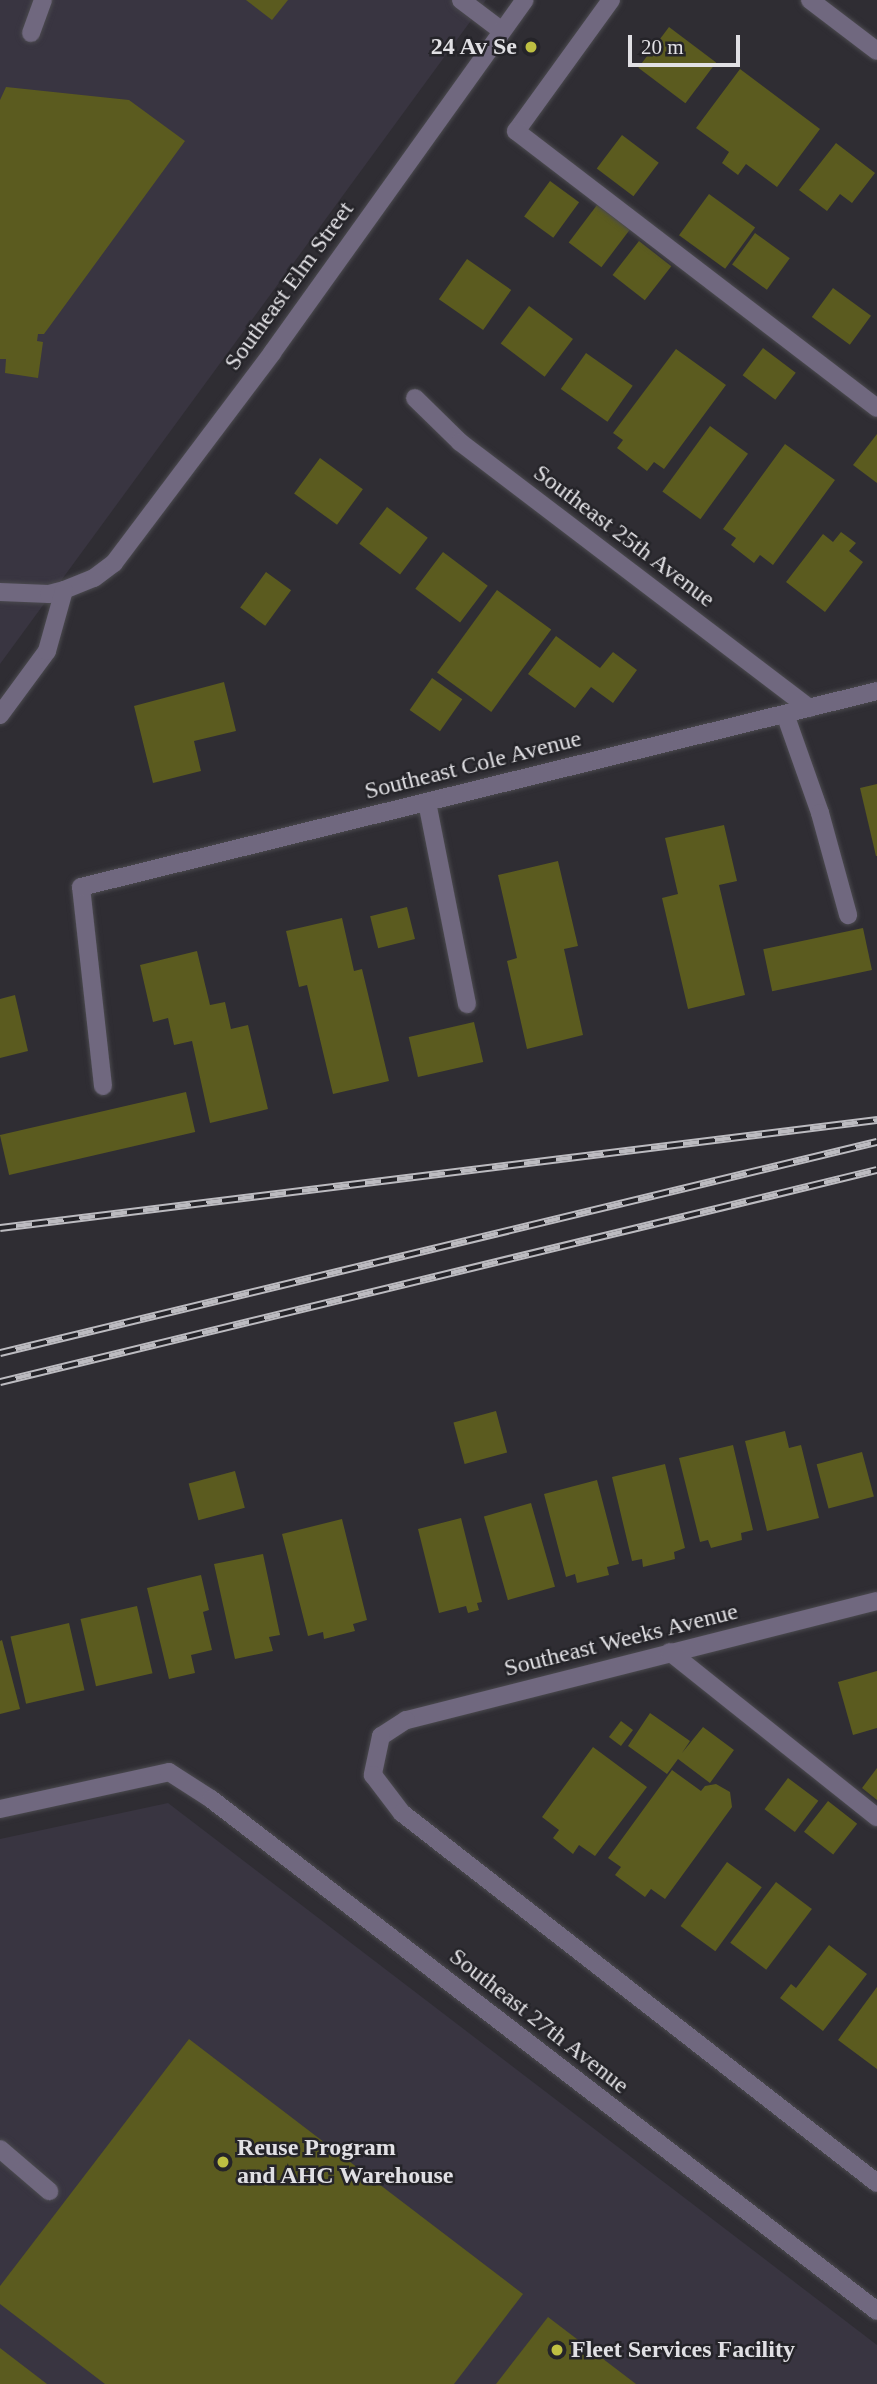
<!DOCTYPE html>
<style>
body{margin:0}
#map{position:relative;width:877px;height:2384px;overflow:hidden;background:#2f2d33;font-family:Georgia,serif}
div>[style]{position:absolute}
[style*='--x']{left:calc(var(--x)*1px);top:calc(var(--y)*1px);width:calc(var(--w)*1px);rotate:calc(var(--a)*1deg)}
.built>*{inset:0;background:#393541}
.building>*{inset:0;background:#5b5b1f;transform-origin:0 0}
.roads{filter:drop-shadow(0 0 2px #4b4a4f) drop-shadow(0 0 2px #4b4a4f)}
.minor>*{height:18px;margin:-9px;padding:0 9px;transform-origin:9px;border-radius:9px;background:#70687f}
.rail>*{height:8px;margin-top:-4px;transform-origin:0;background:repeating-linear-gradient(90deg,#252429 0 16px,#bcbbc0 0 32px);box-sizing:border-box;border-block:2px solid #bcbbc0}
.dots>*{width:19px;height:19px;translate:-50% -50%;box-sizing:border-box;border:4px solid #252429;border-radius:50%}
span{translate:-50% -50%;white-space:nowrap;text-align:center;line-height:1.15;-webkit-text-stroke:5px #252429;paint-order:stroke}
.poi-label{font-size:24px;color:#e1e0e4;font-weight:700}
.right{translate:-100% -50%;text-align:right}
.left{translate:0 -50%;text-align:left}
.street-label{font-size:24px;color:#e1e0e4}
.scale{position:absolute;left:628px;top:35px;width:112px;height:32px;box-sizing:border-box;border:4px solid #e1e0e4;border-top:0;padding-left:9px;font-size:21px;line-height:24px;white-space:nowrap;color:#e1e0e4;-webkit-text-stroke:5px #252429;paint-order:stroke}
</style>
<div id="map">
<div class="built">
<i style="clip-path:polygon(0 0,486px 0,0 664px)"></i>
<i style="clip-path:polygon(168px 1803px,877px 2345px,877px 2384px,0 2384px,0 1839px)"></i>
</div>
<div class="building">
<i style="clip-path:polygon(246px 0,288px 0,272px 20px)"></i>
<i style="left:669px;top:27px;width:59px;height:51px;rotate:37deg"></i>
<i style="clip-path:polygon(740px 69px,820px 129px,777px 187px,746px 164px,738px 175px,722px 163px,729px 152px,696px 128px)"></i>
<i style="clip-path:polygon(6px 87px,129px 100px,185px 141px,44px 334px,38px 334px,37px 341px,43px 342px,38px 378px,5px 373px,6px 359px,0 359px,0 100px)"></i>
<i style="left:622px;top:135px;width:46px;height:42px;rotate:37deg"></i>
<i style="clip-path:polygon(836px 143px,875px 173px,852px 203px,840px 194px,827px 211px,799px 190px)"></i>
<i style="left:550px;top:181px;width:36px;height:44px;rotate:36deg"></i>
<i style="left:709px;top:194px;width:57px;height:51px;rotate:36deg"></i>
<i style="left:597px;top:205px;width:41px;height:47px;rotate:37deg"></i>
<i style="left:755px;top:233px;width:43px;height:39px;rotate:36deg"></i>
<i style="left:639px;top:241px;width:41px;height:43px;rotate:38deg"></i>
<i style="left:467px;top:259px;width:54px;height:49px;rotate:35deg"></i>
<i style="left:833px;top:288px;width:47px;height:36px;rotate:36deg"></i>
<i style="left:529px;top:306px;width:55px;height:47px;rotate:37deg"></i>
<i style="left:763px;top:348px;width:41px;height:34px;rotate:37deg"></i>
<i style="clip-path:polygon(676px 349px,726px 385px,664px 469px,654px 462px,647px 471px,617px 448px,623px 440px,613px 433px)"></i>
<i style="left:586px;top:353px;width:57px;height:44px;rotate:35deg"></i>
<i style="left:710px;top:426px;width:47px;height:81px;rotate:36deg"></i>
<i style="clip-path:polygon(877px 434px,877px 483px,853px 465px)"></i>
<i style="clip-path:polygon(785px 444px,835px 480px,773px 565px,760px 555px,754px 563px,731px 545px,736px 538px,723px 529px)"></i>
<i style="left:320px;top:458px;width:53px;height:44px;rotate:36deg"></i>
<i style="left:387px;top:507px;width:51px;height:46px;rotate:37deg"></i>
<i style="clip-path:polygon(841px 532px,856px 543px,849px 551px,863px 562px,825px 612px,786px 582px,823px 534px,833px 542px)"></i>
<i style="left:443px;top:552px;width:56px;height:46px;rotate:37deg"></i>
<i style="left:266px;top:572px;width:31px;height:44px;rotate:36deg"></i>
<i style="left:497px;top:590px;width:67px;height:102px;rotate:36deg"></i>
<i style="clip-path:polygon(556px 636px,600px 668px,613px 652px,637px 670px,613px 703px,591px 687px,575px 708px,528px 674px)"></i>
<i style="left:432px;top:678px;width:37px;height:39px;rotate:35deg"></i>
<i style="clip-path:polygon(224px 682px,236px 731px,194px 741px,201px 771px,153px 783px,134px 706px)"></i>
<i style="clip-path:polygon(877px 784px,877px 856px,876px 856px,860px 788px)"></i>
<i style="clip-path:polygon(724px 825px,737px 881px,719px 885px,745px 995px,688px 1009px,662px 898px,678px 894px,665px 838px)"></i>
<i style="clip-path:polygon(558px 861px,578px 946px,564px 949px,583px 1035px,527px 1049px,507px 961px,517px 958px,498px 875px)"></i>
<i style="left:407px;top:907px;width:33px;height:38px;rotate:76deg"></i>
<i style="clip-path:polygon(342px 918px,354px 971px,362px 969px,389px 1081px,333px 1094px,307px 985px,299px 987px,286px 931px)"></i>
<i style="left:863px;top:928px;width:43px;height:102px;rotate:78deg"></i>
<i style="clip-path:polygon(197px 951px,210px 1005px,225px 1002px,231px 1029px,248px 1025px,268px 1109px,210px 1123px,192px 1041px,174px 1045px,168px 1018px,153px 1022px,140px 965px)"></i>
<i style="clip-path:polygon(15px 995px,28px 1051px,0 1058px,0 999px)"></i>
<i style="left:474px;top:1022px;width:41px;height:67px;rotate:77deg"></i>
<i style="left:186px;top:1092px;width:41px;height:191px;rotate:77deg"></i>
<i style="left:496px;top:1411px;width:43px;height:44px;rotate:75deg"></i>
<i style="clip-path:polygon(785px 1431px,789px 1448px,801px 1445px,819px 1518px,767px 1531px,745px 1441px)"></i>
<i style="clip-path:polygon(733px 1445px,753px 1530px,741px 1533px,742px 1540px,711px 1548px,708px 1540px,700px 1542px,679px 1458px)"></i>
<i style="left:862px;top:1452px;width:46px;height:47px;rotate:75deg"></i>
<i style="clip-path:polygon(665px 1464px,685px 1548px,674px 1552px,675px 1559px,643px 1567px,642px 1559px,632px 1561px,612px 1477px)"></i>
<i style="left:235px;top:1471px;width:38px;height:48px;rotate:75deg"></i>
<i style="clip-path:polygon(597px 1480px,619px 1564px,607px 1567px,609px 1575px,577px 1583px,575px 1574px,566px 1577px,544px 1494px)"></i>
<i style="left:531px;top:1503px;width:87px;height:49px;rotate:74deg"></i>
<i style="clip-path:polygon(461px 1518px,482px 1602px,477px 1603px,479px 1610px,468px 1613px,466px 1606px,439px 1613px,418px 1529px)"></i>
<i style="clip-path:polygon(342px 1519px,367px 1620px,353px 1624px,355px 1631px,324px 1639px,323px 1632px,308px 1636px,282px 1534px)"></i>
<i style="clip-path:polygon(263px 1554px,280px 1635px,269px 1637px,273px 1651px,235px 1659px,214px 1564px)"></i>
<i style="clip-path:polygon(201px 1575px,209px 1610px,203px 1612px,212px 1650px,191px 1655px,195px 1673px,169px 1679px,147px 1588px)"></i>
<i style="left:137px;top:1606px;width:69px;height:58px;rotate:77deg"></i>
<i style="left:69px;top:1623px;width:69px;height:60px;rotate:77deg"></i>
<i style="clip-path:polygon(2px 1640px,20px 1709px,0 1714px,0 1641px)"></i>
<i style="clip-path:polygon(877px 1671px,877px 1728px,853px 1735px,838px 1682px)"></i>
<i style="clip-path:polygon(650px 1713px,690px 1741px,682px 1753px,703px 1727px,734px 1750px,710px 1783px,678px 1759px,667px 1774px,628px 1746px)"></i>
<i style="left:621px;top:1721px;width:15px;height:20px;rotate:37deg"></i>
<i style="clip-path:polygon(593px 1747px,647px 1787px,595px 1856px,579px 1845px,573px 1854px,553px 1838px,559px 1830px,542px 1817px)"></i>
<i style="clip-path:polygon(877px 1768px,877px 1800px,862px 1788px)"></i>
<i style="clip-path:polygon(672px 1770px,701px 1791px,705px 1786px,716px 1784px,730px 1792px,732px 1807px,665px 1899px,651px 1889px,645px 1897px,615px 1875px,621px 1867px,608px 1858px)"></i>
<i style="left:788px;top:1778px;width:38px;height:39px;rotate:37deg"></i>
<i style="left:828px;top:1801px;width:37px;height:39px;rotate:38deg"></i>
<i style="left:727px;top:1862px;width:43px;height:79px;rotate:36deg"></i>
<i style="left:776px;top:1882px;width:45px;height:76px;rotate:37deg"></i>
<i style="clip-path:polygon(829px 1945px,867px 1974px,823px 2031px,780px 1998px,791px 1984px,796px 1988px)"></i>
<i style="clip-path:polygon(877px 1987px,877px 2069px,838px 2040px)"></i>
<i style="clip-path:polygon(189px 2039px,523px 2294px,454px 2384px,105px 2384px,0 2304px,0 2286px)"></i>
<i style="clip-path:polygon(548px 2317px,636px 2384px,496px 2384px)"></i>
<i style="clip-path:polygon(0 2348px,47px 2384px,0 2384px)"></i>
</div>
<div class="roads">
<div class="minor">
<i style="--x:461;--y:0;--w:51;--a:37.1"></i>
<i style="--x:611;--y:0;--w:162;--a:125.9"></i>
<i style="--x:516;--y:131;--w:455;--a:37.5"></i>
<i style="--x:810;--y:0;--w:84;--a:37.3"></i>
<i style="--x:31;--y:33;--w:35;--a:-70"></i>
<i style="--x:415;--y:398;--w:63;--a:44.4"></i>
<i style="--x:460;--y:442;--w:439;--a:37.3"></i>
<i style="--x:0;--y:592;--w:49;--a:2.3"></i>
<i style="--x:49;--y:594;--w:16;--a:-15"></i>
<i style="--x:64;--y:590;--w:32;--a:-22"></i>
<i style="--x:94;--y:578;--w:25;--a:-37"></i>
<i style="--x:114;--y:563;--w:263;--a:-53"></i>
<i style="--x:272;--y:353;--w:434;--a:-54.4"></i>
<i style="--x:785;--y:714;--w:105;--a:70.5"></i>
<i style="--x:820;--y:813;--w:106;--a:74.6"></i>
<i style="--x:0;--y:715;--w:79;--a:-53.7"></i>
<i style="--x:47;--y:651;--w:63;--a:-74.4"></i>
<i style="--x:427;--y:802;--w:206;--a:78.8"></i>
<i style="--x:103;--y:1086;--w:200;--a:-96.3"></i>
<i style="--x:81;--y:887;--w:820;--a:-13.83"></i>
<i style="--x:877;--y:1601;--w:486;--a:165.8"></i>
<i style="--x:406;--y:1720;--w:30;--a:147"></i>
<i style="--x:381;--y:1736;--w:40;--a:102"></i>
<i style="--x:373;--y:1775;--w:48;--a:52.7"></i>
<i style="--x:402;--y:1813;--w:602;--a:37.92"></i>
<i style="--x:670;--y:1652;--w:265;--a:38.6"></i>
<i style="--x:0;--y:1809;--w:173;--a:-12.3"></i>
<i style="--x:169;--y:1772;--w:50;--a:32.7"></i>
<i style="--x:211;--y:1799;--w:840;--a:37.55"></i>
<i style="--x:0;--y:2149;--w:65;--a:40.6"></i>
</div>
</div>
<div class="rail">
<i style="--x:0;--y:1228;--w:884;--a:-7.02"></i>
<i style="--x:0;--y:1353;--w:902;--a:-13.53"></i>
<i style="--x:0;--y:1382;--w:902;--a:-13.59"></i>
</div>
<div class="dots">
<i style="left:531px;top:47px;background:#bebf42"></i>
<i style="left:223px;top:2162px;background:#bebf42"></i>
<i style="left:557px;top:2350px;background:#bebf42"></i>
</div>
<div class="poi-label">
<span class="right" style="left:517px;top:47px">24 Av Se</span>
<span class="left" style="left:237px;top:2162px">Reuse Program<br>and AHC Warehouse</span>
<span class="left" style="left:571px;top:2350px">Fleet Services Facility</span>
</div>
<div class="street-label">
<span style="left:289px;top:286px;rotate:-54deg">Southeast Elm Street</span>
<span style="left:624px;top:536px;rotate:37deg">Southeast 25th Avenue</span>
<span style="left:473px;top:765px;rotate:-14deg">Southeast Cole Avenue</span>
<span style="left:621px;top:1640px;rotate:-14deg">Southeast Weeks Avenue</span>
<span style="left:539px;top:2021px;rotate:38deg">Southeast 27th Avenue</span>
</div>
<div class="scale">20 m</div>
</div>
